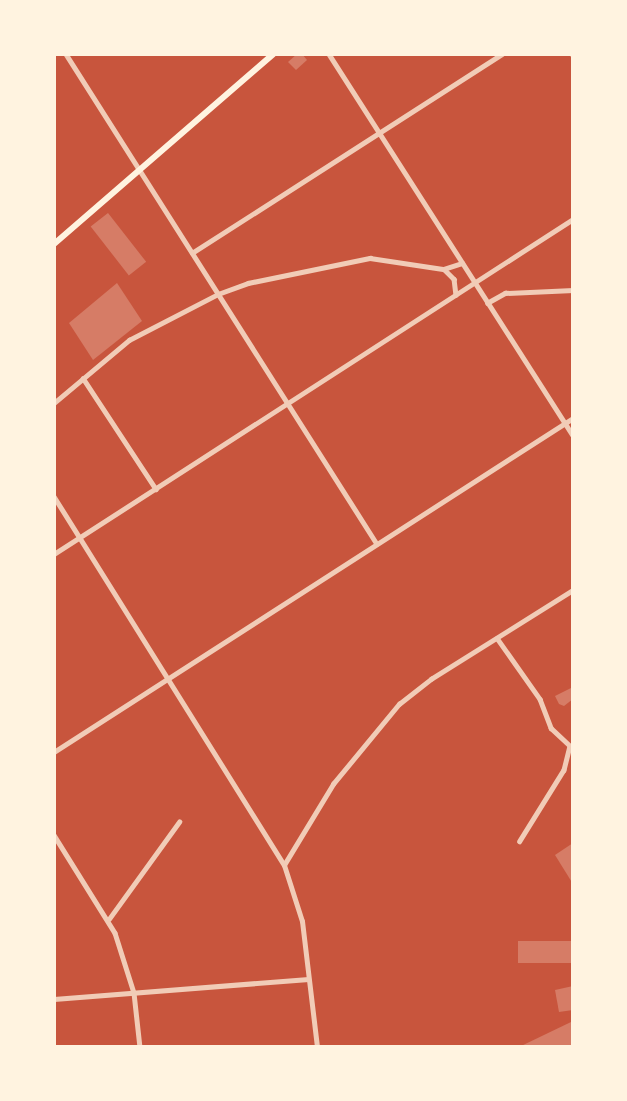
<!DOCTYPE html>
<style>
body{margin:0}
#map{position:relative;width:627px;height:1101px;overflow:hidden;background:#c8553d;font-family:Rubik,sans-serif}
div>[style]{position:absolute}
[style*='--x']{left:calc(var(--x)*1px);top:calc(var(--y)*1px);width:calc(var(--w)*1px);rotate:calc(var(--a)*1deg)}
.building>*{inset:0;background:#d67c66;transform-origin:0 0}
.minor>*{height:4.5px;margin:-2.25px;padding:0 2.25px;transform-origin:2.25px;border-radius:2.25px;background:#f1ccb7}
.tertiary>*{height:5px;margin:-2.5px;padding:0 2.5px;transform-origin:2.5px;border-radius:2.5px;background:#f1ccb7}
.secondary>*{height:6px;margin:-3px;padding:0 3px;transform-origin:3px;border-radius:3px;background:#fff3e0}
span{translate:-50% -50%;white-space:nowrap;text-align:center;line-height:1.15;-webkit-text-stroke:6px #fff3e0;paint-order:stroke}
.frame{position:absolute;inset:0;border:56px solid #fff3e0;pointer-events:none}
</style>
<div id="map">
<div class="building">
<i style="clip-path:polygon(297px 54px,302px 54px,307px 60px,296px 70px,288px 62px)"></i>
<i style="left:108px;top:213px;width:62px;height:22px;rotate:52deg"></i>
<i style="clip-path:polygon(117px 283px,142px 321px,93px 360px,69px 323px)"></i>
<i style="clip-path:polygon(573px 687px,573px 699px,564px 706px,559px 704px,555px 696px)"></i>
<i style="clip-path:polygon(573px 843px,573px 884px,555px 855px)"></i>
<i style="left:573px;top:941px;width:22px;height:55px;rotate:90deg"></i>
<i style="clip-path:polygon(573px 986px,573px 1010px,559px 1012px,555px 990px)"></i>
<i style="clip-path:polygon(571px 1022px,573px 1045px,519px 1047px)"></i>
</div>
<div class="minor">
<i style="--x:66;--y:54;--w:580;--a:57.6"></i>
<i style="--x:329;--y:54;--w:453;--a:57.4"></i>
<i style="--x:192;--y:253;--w:368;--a:-32.7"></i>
<i style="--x:445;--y:270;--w:13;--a:45"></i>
<i style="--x:454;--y:279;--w:16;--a:83"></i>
<i style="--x:487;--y:303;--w:21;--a:-29"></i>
<i style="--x:505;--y:293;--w:68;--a:-2.5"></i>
<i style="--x:83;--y:378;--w:133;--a:56.7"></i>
<i style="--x:54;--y:403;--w:98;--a:-40"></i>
<i style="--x:129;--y:340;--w:100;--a:-27.3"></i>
<i style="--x:218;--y:294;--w:32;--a:-20"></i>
<i style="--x:248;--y:283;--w:125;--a:-11.6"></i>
<i style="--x:370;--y:258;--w:75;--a:8.5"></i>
<i style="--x:444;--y:269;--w:19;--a:-18"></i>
<i style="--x:54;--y:554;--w:618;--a:-32.84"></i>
<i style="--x:497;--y:638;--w:75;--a:54.8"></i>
<i style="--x:540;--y:699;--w:31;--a:69"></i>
<i style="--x:551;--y:728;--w:26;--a:43"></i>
<i style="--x:570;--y:746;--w:25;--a:104"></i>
<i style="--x:564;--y:770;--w:84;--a:121.8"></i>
<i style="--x:54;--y:752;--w:617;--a:-32.76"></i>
<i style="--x:54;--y:835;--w:115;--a:58.1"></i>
<i style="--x:115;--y:933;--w:63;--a:72.4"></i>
<i style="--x:134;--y:993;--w:54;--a:83.7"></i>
<i style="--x:284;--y:865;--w:95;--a:-58.8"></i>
<i style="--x:333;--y:784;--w:104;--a:-50.5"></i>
<i style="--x:399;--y:704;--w:41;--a:-38"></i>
<i style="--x:431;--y:679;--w:168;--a:-32.1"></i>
<i style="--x:109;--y:919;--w:120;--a:-54.2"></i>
<i style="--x:54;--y:999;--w:255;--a:-4.5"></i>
</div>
<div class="tertiary">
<i style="--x:572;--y:54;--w:2;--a:63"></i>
<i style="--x:54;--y:497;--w:434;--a:58"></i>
<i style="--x:284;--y:865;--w:59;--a:72.2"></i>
<i style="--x:302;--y:921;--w:127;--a:83.2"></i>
</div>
<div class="secondary">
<i style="--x:54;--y:244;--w:290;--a:-40.9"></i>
</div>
<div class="frame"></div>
</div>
